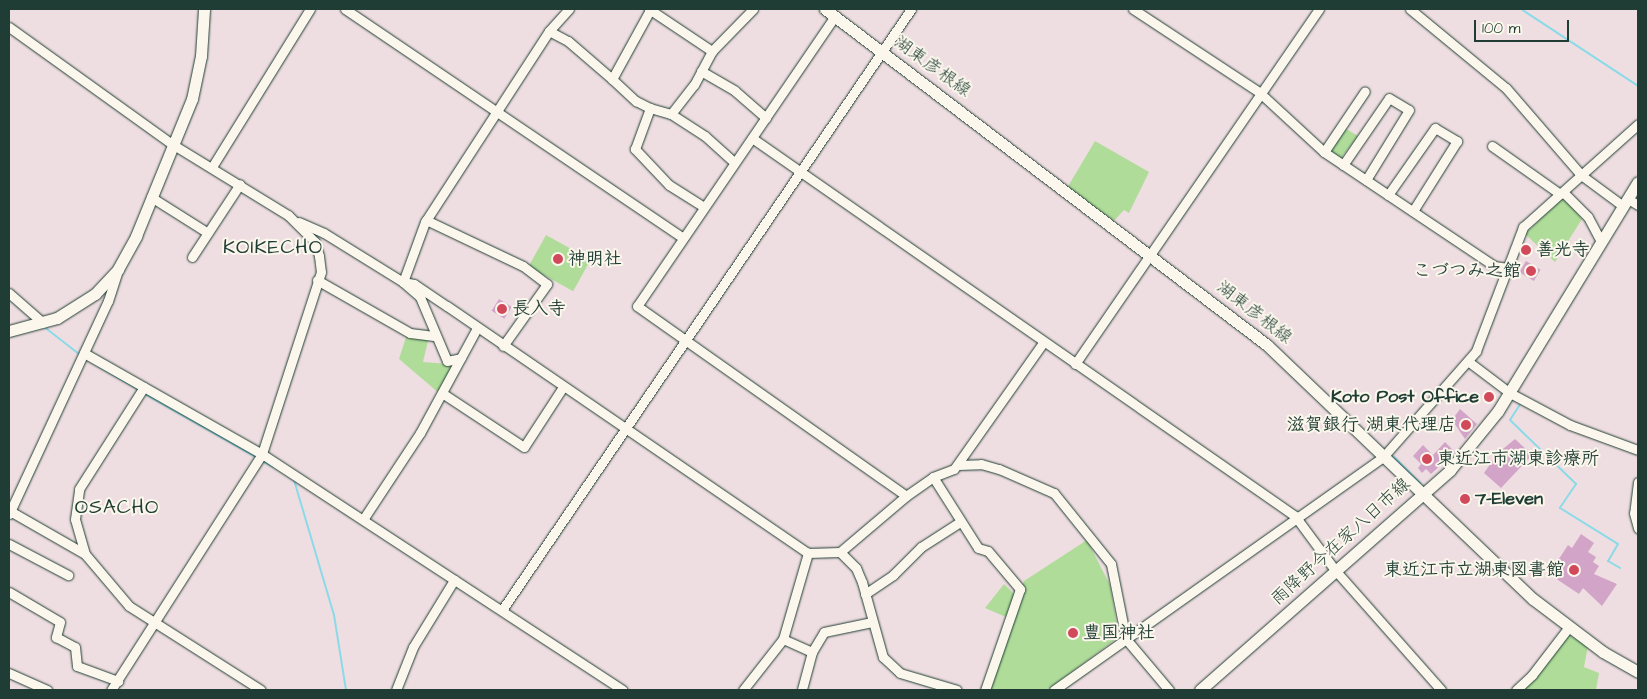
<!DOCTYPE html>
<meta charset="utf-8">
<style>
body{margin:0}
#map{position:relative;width:1647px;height:699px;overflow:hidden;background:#efdee1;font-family:"Architects Daughter","Klee One",sans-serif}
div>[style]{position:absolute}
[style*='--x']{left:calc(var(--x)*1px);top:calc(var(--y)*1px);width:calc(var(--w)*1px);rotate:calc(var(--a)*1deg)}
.green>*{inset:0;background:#b0dc9a;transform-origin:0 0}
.stream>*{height:2px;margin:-1px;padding:0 1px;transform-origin:1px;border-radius:1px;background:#8bdae8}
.building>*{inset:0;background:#d2a5c8;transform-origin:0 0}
.round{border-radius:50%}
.roads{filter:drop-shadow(0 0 1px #1f3d34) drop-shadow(0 0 1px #1f3d34)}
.minor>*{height:9px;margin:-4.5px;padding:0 4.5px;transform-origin:4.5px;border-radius:4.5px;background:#fbf7ec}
.major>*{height:11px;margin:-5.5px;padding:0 5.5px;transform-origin:5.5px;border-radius:5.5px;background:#fbf7ec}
.dots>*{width:14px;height:14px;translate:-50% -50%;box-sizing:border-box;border:2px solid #fbf7ec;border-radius:50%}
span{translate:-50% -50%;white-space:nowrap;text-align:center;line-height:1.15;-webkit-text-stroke:4px #fbf7ec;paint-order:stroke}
.street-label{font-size:18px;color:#1f3d34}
.poi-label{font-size:18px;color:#1f3d34;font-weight:700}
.left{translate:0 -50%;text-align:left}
.right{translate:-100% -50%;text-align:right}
.quarter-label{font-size:20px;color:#1f3d34;letter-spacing:1px}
.frame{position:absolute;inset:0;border:10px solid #1f3d34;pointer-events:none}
.scale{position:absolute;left:1474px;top:20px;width:95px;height:22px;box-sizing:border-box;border:2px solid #1f3d34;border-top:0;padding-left:6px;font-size:15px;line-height:18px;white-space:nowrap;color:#1f3d34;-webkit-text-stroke:4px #fbf7ec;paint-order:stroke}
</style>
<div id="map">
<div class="green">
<i style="clip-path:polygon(1343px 127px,1358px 136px,1340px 159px,1329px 150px)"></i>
<i style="clip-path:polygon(1095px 141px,1149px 172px,1129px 213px,1124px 210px,1114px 221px,1067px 188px)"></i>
<i style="clip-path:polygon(1563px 197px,1582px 219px,1555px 262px,1525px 234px)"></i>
<i style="left:546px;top:235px;width:51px;height:36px;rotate:29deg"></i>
<i style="clip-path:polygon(407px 334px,429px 337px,423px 362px,449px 364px,452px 371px,440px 394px,399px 359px)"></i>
<i style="clip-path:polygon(1087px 540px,1110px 585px,1119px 637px,1047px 690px,985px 690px,1024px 581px)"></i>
<i style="clip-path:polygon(1004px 584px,1015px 595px,1006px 617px,985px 608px)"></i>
<i style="clip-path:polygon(1567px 634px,1588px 646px,1584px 667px,1599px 673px,1596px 690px,1516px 690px)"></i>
</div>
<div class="stream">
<i style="--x:1521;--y:9;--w:140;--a:33.3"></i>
<i style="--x:43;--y:326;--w:46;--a:37.9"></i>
<i style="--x:98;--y:366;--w:48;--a:30.3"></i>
<i style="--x:143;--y:393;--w:130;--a:29.5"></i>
<i style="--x:1521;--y:403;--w:20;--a:123"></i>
<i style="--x:1510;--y:420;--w:92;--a:44.1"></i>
<i style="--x:1576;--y:484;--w:29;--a:124"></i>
<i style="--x:1560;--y:508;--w:68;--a:31.8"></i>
<i style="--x:1618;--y:544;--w:20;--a:120"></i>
<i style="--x:1608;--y:561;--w:14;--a:30"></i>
<i style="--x:1394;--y:457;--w:37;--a:45"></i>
<i style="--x:262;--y:461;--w:13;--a:27"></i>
<i style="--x:294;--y:480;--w:141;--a:73.5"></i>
<i style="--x:334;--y:615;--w:76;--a:80.9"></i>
</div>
<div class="building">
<i style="left:1526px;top:261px;width:17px;height:13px;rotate:31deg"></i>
<i style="left:499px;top:299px;width:15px;height:14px;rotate:32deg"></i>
<i style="clip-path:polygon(1460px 409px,1477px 424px,1465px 439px,1452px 420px)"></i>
<i style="clip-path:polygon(1515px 439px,1532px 455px,1501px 488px,1484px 473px,1498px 453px)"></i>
<i style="clip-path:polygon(1445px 442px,1455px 452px,1431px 474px,1426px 469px,1422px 473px,1418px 468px,1421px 464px,1413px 456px,1423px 445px,1433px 455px)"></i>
<i class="round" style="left:1458px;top:492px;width:14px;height:14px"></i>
<i style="clip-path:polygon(1581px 534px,1594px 543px,1588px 552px,1596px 557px,1593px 562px,1599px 566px,1594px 574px,1617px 584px,1602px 606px,1583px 588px,1579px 594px,1549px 574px,1568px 545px,1572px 548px)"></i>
</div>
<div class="roads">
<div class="minor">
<i style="--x:345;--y:9;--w:408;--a:34.1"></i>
<i style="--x:649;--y:9;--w:76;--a:33.7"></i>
<i style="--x:712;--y:51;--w:59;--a:-45.7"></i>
<i style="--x:1133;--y:9;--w:151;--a:33.4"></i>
<i style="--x:1259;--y:92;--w:88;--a:42.7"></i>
<i style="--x:1324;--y:152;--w:205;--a:33.8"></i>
<i style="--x:1494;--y:266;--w:14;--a:8"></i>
<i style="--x:1410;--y:9;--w:124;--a:39.5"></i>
<i style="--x:1506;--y:88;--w:115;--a:49.2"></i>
<i style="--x:1581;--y:175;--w:52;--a:36.4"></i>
<i style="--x:650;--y:10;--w:79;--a:118.8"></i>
<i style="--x:612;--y:79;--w:33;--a:43"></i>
<i style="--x:636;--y:101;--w:16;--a:27"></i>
<i style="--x:835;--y:16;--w:351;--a:124.3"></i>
<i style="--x:637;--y:306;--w:329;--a:35.2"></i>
<i style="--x:9;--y:27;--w:201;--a:35.7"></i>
<i style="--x:172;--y:144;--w:136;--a:31.5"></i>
<i style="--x:288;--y:215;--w:38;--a:45"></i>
<i style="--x:315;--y:242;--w:15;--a:74"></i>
<i style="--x:319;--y:256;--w:16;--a:83"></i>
<i style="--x:321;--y:272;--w:191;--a:108"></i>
<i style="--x:262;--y:454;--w:280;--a:122.6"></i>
<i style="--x:549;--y:31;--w:21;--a:28"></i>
<i style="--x:568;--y:41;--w:58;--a:40.8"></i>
<i style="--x:701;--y:71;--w:39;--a:30"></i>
<i style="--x:735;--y:91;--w:41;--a:41.1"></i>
<i style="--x:671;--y:114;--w:40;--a:32.9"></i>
<i style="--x:705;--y:136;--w:39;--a:42"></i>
<i style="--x:752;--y:138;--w:662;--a:34.84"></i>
<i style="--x:1295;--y:516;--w:67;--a:53.5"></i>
<i style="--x:1335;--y:570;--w:160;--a:48.5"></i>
<i style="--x:1492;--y:146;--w:83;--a:35.2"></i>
<i style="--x:1324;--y:152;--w:73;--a:-56.1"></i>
<i style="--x:1343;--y:165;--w:81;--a:-55.5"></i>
<i style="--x:1389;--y:98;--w:23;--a:31"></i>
<i style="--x:1409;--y:110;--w:82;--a:121.6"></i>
<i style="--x:212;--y:167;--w:186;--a:-58.2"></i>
<i style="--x:1563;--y:192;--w:35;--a:45"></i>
<i style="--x:1588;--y:217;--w:27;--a:62"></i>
<i style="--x:1388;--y:195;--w:82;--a:-55"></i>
<i style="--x:1435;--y:128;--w:26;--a:31"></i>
<i style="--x:1457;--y:141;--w:83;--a:122.2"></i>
<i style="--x:151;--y:197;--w:67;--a:32.3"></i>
<i style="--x:1628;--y:199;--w:12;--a:31"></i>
<i style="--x:704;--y:207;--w:41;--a:-147.8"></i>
<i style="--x:669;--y:185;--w:50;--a:-133.4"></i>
<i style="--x:635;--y:149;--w:44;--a:-69.9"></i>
<i style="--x:650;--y:108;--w:22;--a:16"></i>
<i style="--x:671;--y:114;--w:37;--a:-52"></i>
<i style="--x:694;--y:85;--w:38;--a:-62"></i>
<i style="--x:426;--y:220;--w:107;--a:25.4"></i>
<i style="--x:523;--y:266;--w:30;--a:37"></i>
<i style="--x:547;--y:284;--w:76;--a:125.4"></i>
<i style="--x:299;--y:222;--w:27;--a:24"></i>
<i style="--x:324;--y:233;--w:93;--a:31.8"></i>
<i style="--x:403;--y:282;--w:23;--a:41"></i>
<i style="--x:420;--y:297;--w:69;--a:67.1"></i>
<i style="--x:447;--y:361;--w:14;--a:-12"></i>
<i style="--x:192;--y:257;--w:87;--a:-56.7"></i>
<i style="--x:317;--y:280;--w:107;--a:29.7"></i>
<i style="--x:410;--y:333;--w:26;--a:7"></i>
<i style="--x:403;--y:282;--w:11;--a:10"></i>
<i style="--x:414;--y:284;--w:40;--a:34"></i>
<i style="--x:447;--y:306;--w:437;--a:34.4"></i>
<i style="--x:808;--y:553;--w:32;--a:-2"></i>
<i style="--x:840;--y:552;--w:87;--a:-40.3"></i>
<i style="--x:906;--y:496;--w:33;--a:-35"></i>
<i style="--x:933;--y:477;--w:22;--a:-21"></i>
<i style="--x:954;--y:469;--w:154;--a:-54.8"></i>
<i style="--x:403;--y:282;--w:64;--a:-69.9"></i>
<i style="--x:425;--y:222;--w:228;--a:-57"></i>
<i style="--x:549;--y:31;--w:30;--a:-48"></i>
<i style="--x:9;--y:293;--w:45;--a:41.4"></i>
<i style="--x:84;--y:353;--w:205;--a:29.6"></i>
<i style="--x:262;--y:454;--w:431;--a:33.2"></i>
<i style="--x:1469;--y:362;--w:51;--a:37.1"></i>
<i style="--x:1510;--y:393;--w:68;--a:28.1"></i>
<i style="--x:1570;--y:425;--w:72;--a:20.2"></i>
<i style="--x:1075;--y:364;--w:431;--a:-55.5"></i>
<i style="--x:442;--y:393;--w:98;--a:33.4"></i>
<i style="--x:524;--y:447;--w:72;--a:-57"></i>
<i style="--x:958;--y:465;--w:23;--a:-2"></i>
<i style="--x:981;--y:464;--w:19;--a:16"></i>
<i style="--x:999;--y:469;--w:60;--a:23.6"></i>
<i style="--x:1054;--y:493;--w:91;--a:51.2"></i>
<i style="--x:1111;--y:564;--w:76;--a:78.7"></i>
<i style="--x:1126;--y:639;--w:67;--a:49.9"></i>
<i style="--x:933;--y:477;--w:84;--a:57.6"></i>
<i style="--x:978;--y:548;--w:10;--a:17"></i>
<i style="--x:988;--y:551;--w:50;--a:49.9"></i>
<i style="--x:1020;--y:589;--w:107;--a:109.1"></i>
<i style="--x:1638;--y:482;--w:31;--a:97"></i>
<i style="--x:1634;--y:513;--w:16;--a:75"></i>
<i style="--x:10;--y:511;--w:86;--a:29.8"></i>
<i style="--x:85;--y:554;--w:68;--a:49.8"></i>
<i style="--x:129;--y:606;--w:156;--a:32.5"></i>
<i style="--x:9;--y:514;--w:235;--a:-65.1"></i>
<i style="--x:108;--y:301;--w:33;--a:-72"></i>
<i style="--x:364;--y:518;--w:102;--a:-56.6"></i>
<i style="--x:420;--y:433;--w:119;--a:-61.5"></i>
<i style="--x:9;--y:544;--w:67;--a:27.7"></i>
<i style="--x:840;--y:552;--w:23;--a:45"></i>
<i style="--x:856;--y:568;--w:15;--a:67"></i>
<i style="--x:862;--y:582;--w:78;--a:74.4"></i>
<i style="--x:883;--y:657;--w:23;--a:43"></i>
<i style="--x:900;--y:673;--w:59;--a:16.6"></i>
<i style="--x:85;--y:554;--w:36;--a:-106"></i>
<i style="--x:75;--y:519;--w:30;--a:-82"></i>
<i style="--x:79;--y:489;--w:121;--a:-57.5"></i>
<i style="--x:9;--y:592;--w:59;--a:30.5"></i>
<i style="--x:60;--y:622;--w:16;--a:105"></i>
<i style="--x:56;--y:637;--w:21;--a:28"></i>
<i style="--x:75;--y:647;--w:19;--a:84"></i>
<i style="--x:77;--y:666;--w:44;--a:20.1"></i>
<i style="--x:865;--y:594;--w:34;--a:-34"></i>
<i style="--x:893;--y:575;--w:40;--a:-45"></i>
<i style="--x:921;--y:547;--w:46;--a:-32.7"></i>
<i style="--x:502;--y:610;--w:727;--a:-55.76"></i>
<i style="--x:783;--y:639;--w:32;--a:24"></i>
<i style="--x:812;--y:652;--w:39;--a:105"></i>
<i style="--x:812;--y:652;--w:23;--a:-59"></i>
<i style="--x:824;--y:632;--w:49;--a:-11.8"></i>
<i style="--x:9;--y:673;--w:42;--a:24.1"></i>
<i style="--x:396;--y:690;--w:46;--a:-68.4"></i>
<i style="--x:413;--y:647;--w:79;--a:-58.5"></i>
<i style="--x:743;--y:690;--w:65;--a:-51.9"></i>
<i style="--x:783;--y:639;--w:90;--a:-73.8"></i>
<i style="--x:1054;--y:690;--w:403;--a:-35.3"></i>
<i style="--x:1383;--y:457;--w:141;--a:-48.7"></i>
<i style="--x:1476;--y:351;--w:133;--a:-69.2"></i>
<i style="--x:1523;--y:227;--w:154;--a:-41.8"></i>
<i style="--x:1516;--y:690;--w:22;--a:-43"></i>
<i style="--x:1532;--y:675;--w:59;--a:-52.5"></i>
</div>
<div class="major">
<i style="--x:825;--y:9;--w:555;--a:37.24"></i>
<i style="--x:1267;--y:345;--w:368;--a:43.7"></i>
<i style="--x:1533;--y:599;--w:88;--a:37.1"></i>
<i style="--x:1603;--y:652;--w:40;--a:29.7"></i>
<i style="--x:9;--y:331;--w:50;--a:-15.2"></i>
<i style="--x:57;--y:318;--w:45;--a:-32.3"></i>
<i style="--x:95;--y:294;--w:34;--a:-47"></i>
<i style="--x:118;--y:269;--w:38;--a:-61"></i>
<i style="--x:136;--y:236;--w:148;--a:-67.8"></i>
<i style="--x:192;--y:99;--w:44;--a:-78.2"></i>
<i style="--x:201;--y:56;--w:47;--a:-86.3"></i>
<i style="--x:1200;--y:690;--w:333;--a:-41.3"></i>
<i style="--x:1450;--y:470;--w:76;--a:-50.9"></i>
<i style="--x:1498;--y:411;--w:268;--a:-58.6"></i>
</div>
</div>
<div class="dots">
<i style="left:1526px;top:250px;background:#d1495b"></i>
<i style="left:558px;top:259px;background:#d1495b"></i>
<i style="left:1531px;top:271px;background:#d1495b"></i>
<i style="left:502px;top:309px;background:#d1495b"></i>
<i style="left:1489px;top:397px;background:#d1495b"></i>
<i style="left:1466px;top:425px;background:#d1495b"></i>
<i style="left:1427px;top:459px;background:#d1495b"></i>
<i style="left:1465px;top:499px;background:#d1495b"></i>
<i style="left:1574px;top:570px;background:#d1495b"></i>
<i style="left:1073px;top:633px;background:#d1495b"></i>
</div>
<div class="street-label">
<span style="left:932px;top:67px;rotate:36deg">湖東彦根線</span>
<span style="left:1254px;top:313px;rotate:38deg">湖東彦根線</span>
<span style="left:1341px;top:542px;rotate:-42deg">雨降野今在家八日市線</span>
</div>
<div class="poi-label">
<span class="left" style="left:1536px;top:250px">善光寺</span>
<span class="left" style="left:568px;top:259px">神明社</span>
<span class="right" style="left:1521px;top:271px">こづつみ之館</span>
<span class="left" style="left:512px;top:309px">長入寺</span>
<span class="right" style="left:1479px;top:397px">Koto Post Office</span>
<span class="right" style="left:1456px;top:425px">滋賀銀行 湖東代理店</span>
<span class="left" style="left:1437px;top:459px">東近江市湖東診療所</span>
<span class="left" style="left:1475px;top:499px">7-Eleven</span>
<span class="right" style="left:1564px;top:570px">東近江市立湖東図書館</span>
<span class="left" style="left:1083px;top:633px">豊国神社</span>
</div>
<div class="quarter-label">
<span style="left:273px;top:247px">KOIKECHO</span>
<span style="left:117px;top:507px">OSACHO</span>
</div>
<div class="frame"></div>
<div class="scale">100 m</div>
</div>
